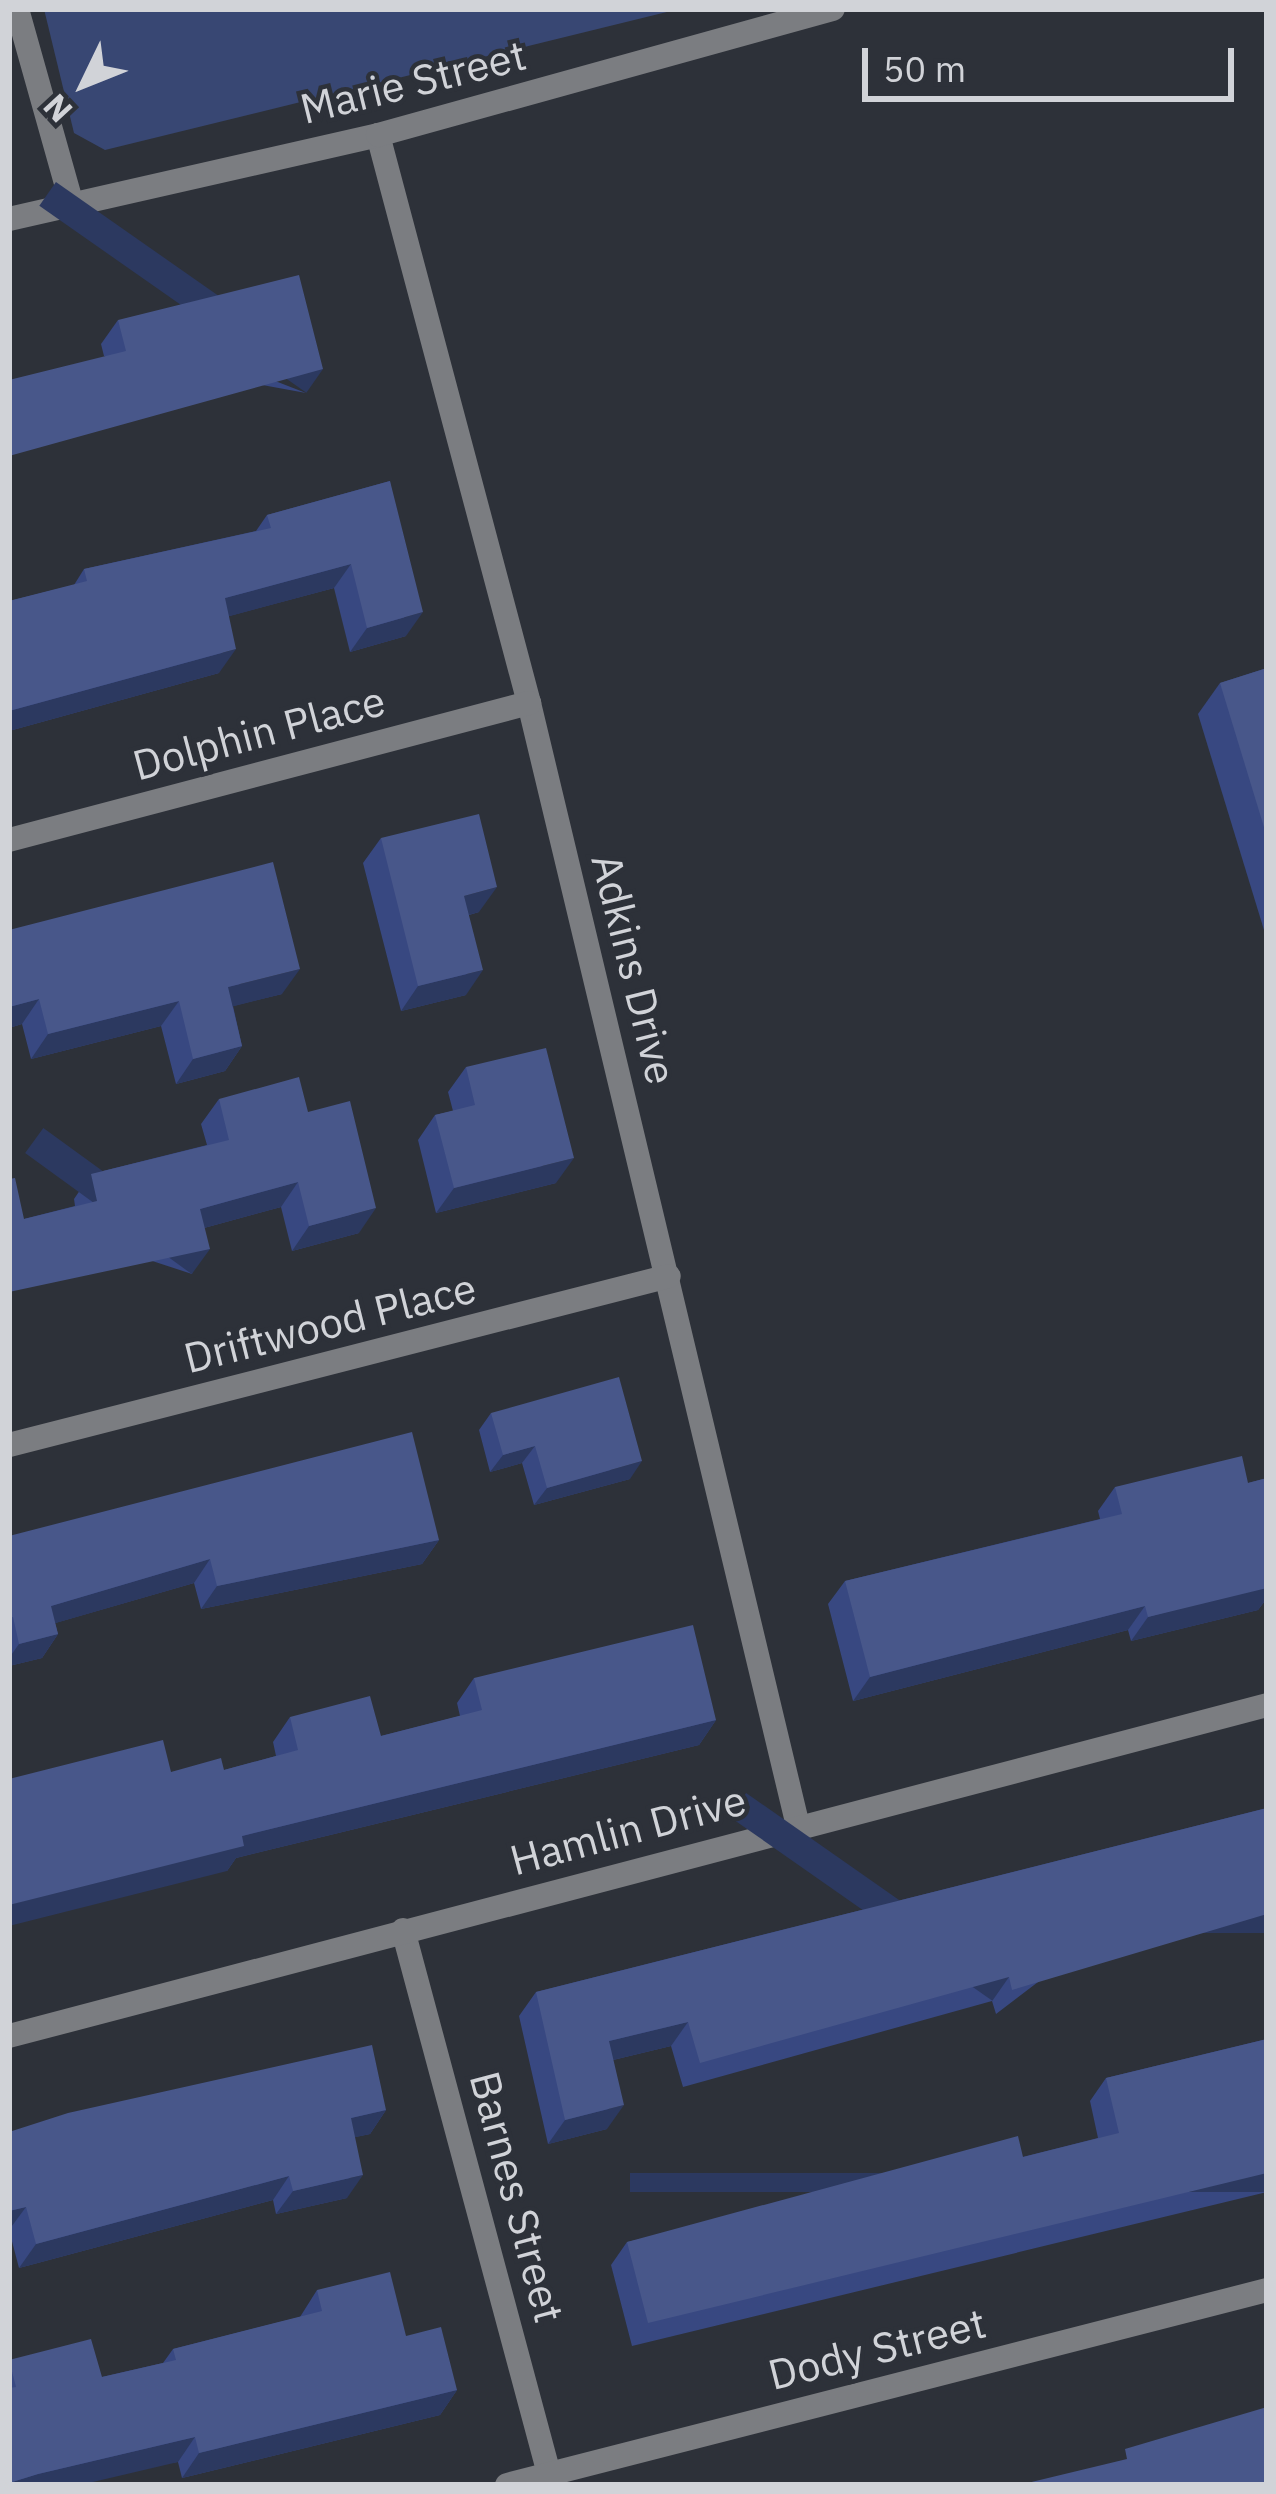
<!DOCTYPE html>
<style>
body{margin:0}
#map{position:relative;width:1276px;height:2494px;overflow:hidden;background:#2d3139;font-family:"IBM Plex Sans",sans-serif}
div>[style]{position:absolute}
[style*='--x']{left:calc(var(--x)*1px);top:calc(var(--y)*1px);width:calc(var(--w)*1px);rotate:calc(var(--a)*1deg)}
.green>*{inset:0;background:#384773}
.street>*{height:24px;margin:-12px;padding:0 12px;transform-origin:12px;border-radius:12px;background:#7b7d81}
.wall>*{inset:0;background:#384881}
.shaded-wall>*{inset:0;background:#2c3960;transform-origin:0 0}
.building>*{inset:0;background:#48578a}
span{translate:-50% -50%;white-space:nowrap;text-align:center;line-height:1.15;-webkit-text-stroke:9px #2d3139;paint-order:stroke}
.street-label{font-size:42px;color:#d1d3d8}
.frame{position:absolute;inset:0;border:12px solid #d1d3d8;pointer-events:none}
.north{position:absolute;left:24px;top:24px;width:120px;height:120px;-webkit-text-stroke:9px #2d3139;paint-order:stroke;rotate:227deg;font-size:33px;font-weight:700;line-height:48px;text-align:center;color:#d1d3d8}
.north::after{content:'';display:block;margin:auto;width:42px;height:54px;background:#d1d3d8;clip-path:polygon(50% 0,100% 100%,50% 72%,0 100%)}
.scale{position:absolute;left:862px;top:48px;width:372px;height:54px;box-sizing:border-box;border:6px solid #d1d3d8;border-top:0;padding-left:15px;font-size:36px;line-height:42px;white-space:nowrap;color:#d1d3d8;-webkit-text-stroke:9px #2d3139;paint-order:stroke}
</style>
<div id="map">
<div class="green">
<i style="clip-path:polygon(44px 9px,679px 9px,105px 150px,74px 133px)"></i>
</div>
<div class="street">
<i style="--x:17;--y:9;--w:199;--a:74.3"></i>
<i style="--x:378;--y:135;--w:588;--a:75.11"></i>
<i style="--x:529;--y:703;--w:1155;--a:76.53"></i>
<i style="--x:9;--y:219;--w:378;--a:-12.8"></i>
<i style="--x:378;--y:135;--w:472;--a:-15.5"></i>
<i style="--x:9;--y:840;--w:538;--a:-14.76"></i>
<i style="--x:9;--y:1445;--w:681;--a:-14.36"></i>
<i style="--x:403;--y:1930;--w:575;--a:74.97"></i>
<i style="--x:9;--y:2036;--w:1301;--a:-14.74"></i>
<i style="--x:507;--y:2485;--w:785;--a:-14.39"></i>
</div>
<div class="wall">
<i style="clip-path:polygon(118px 320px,306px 393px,104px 356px,101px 344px)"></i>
<i style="clip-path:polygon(390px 481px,406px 636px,350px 652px,334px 588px,229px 616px,219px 673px,9px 731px,9px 601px,74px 585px,84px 569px,256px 531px,267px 515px)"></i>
<i style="clip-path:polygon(1267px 668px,1267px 929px,1264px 930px,1198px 714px,1220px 683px)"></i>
<i style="clip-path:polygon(381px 838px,479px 912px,469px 915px,466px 995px,401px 1011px,363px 863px)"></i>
<i style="clip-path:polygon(9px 930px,282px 994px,233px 1006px,242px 1046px,225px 1071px,176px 1084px,161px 1026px,31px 1059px,22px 1024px,9px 1028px)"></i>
<i style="clip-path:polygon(466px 1067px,556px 1183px,436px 1213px,418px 1140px,435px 1115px,453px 1111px,448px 1092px)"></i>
<i style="clip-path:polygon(219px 1099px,308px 1112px,359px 1233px,292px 1251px,281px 1207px,204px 1228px,192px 1274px,24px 1219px,75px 1206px,74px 1199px,91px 1174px,207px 1145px,201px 1124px)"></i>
<i style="clip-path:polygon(491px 1413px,630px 1479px,534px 1505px,522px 1463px,490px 1472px,479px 1430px)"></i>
<i style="clip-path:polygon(1267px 1478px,1267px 1598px,1258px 1610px,1131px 1641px,1128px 1630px,853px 1701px,828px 1604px,845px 1581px,1100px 1519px,1098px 1511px,1115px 1487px,1248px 1483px)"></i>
<i style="clip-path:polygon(9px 1536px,439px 1540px,422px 1564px,201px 1609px,194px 1583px,55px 1623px,58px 1634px,42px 1658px,9px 1666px)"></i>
<i style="clip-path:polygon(474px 1678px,716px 1720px,699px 1745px,236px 1858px,227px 1871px,171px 1772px,224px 1770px,276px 1756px,273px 1742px,290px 1717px,381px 1736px,460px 1716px,457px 1703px)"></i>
<i style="clip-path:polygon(1267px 1808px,996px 2014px,992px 2001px,683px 2087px,671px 2046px,613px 2060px,607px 2129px,548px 2144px,519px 2016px,536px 1992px)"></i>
<i style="clip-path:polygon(1267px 2039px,1267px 2192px,632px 2346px,611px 2265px,627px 2242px,1023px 2157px,1098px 2138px,1090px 2101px,1106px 2078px)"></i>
<i style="clip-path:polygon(386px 2110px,370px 2134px,355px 2137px,347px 2198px,276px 2214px,273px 2200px,19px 2268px,9px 2230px,9px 2132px)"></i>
<i style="clip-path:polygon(317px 2290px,406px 2336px,457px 2390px,440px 2415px,182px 2478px,178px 2462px,9px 2485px,9px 2360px,102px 2377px,163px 2363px,173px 2349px,300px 2317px)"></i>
</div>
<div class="shaded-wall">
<i style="left:323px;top:369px;width:29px;height:326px;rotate:125deg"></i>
<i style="clip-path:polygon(351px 564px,334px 588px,208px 622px,225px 598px)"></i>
<i style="clip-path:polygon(423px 612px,406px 636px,350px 652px,367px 628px)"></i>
<i style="clip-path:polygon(236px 649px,219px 673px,9px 731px,9px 711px)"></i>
<i style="clip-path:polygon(497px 887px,479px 912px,447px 921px,464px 896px)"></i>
<i style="clip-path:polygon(300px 969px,282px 994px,211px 1012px,228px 987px)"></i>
<i style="clip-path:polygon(483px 970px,466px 995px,401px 1011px,418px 986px)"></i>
<i style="clip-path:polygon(39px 999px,22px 1024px,9px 1028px,9px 1007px)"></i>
<i style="clip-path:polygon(179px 1001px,161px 1026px,31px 1059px,48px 1034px)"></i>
<i style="clip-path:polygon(242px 1046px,225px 1071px,176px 1084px,193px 1059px)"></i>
<i style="clip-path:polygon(574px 1158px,556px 1183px,436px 1213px,454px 1188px)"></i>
<i style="clip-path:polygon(298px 1182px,281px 1207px,182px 1234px,200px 1209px)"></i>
<i style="clip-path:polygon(376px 1208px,359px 1233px,292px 1251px,309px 1226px)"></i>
<i style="left:210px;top:1249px;width:31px;height:206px;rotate:126deg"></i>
<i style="clip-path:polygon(535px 1446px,522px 1463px,490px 1472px,503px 1455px)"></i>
<i style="clip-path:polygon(642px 1461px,630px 1479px,534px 1505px,547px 1488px)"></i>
<i style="clip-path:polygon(439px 1540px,422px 1564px,201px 1609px,217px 1586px)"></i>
<i style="clip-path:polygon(210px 1559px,194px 1583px,35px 1629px,51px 1606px)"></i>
<i style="clip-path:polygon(1267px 1585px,1267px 1598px,1258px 1610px,1131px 1641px,1148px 1617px)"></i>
<i style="clip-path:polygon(1145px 1606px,1128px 1630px,853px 1701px,870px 1677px)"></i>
<i style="clip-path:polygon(58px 1634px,42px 1658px,9px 1666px,9px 1658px,19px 1644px)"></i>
<i style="clip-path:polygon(716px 1720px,699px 1745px,236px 1858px,227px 1871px,9px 1926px,9px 1905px,242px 1836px)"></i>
<i style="left:1267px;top:1914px;width:19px;height:266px;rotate:90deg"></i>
<i style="left:1009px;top:1977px;width:29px;height:321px;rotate:125deg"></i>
<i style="clip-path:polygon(688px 2022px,671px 2046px,592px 2065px,609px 2041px)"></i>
<i style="clip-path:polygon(624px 2105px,607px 2129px,548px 2144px,565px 2120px)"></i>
<i style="clip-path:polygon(386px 2110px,370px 2134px,334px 2142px,351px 2118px)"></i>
<i style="left:1267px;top:2173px;width:19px;height:637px;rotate:90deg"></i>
<i style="clip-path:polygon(363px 2175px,347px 2198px,276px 2214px,293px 2191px)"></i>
<i style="clip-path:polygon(289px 2176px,273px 2200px,19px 2268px,36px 2244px)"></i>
<i style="clip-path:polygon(26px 2207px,9px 2230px,9px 2211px)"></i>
<i style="clip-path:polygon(457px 2390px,440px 2415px,182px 2478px,199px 2453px)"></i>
<i style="clip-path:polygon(195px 2437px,178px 2462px,80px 2485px,9px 2485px,9px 2483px,38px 2474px)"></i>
</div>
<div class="building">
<i style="clip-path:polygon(299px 275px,323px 369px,9px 456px,9px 380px,126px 351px,118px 320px)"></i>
<i style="clip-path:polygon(390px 481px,423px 612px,367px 628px,351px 564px,225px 598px,236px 649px,9px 711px,9px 601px,87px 581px,84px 569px,271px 528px,267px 515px)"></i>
<i style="clip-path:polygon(1267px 668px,1267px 837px,1220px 683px)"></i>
<i style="clip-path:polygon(479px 814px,497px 887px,464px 896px,483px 970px,418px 986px,381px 838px)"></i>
<i style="clip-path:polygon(273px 862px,300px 969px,228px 987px,242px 1046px,193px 1059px,179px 1001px,48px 1034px,39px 999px,9px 1007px,9px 930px)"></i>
<i style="clip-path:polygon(546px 1048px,574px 1158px,454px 1188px,435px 1115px,475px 1105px,466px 1067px)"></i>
<i style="clip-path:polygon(299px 1077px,308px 1112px,350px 1101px,376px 1208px,309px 1226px,298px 1182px,200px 1209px,210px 1249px,9px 1292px,9px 1179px,15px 1178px,24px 1219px,97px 1201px,91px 1174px,229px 1140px,219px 1099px)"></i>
<i style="clip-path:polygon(619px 1377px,642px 1461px,547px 1488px,535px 1446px,503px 1455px,491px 1413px)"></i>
<i style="clip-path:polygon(412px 1432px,439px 1540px,217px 1586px,210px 1559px,51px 1606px,58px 1634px,19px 1644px,13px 1617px,9px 1618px,9px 1536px)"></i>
<i style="clip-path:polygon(1242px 1456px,1248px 1483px,1267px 1478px,1267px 1588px,1148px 1617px,1145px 1606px,870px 1677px,845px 1581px,1122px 1514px,1115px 1487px)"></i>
<i style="clip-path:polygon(693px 1625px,716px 1720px,242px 1836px,244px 1846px,9px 1905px,9px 1779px,163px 1740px,171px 1772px,221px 1758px,224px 1770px,298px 1750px,290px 1717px,370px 1696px,381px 1736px,482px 1710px,474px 1678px)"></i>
<i style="clip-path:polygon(1267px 1808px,1267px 1914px,1012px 1990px,1009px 1977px,700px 2063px,688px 2022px,609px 2041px,624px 2105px,565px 2120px,536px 1992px)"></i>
<i style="clip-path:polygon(1267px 2039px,1267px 2173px,648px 2323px,627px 2242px,1018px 2136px,1023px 2157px,1119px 2133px,1106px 2078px)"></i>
<i style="clip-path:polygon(372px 2045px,386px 2110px,351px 2118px,363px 2175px,293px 2191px,289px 2176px,36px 2244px,26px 2207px,9px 2211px,9px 2132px,68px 2113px)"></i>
<i style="clip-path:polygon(390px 2272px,406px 2336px,441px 2327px,457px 2390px,199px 2453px,195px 2437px,38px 2474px,9px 2483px,9px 2388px,16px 2387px,9px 2360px,91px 2339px,102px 2377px,176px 2360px,173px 2349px,322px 2311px,317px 2290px)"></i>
<i style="clip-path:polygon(1267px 2407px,1267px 2485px,1019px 2485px,1127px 2459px,1125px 2449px)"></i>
</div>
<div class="street-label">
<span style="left:413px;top:82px;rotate:-14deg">Marie Street</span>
<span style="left:259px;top:733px;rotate:-15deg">Dolphin Place</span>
<span style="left:634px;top:969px;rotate:76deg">Adkins Drive</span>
<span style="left:330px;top:1323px;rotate:-14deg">Driftwood Place</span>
<span style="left:628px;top:1830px;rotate:-15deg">Hamlin Drive</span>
<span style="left:517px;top:2197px;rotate:75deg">Barnes Street</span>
<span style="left:877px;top:2349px;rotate:-14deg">Dody Street</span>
</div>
<div class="frame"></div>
<div class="north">N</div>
<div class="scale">50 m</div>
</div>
